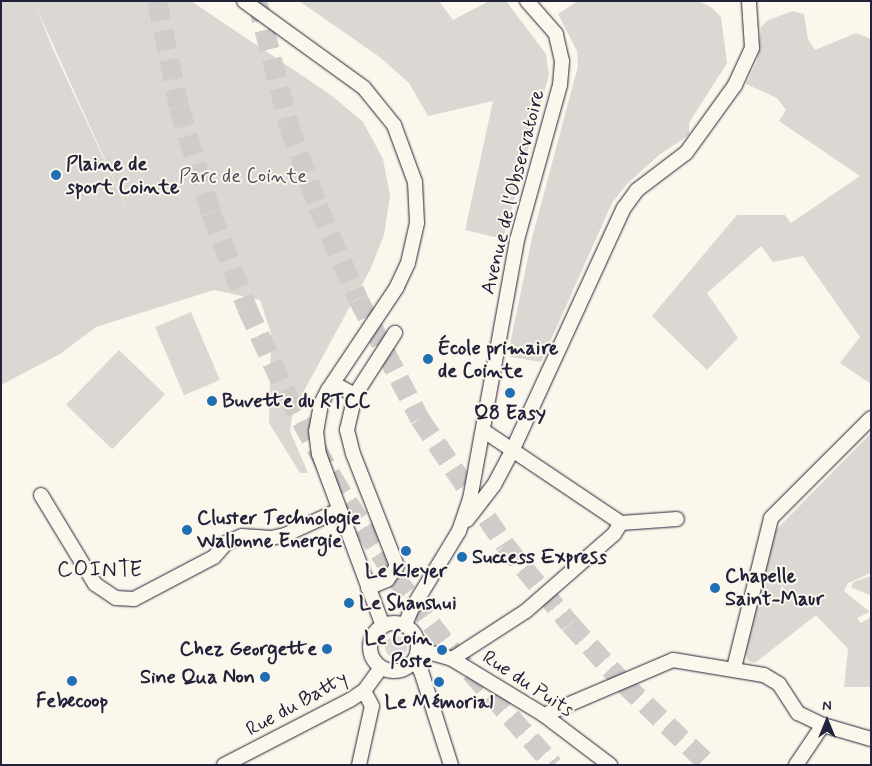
<!DOCTYPE html>
<meta charset="utf-8">
<style>
body{margin:0}
#map{position:relative;width:872px;height:766px;overflow:hidden;background:#fbf7ec;font-family:Mynerve,sans-serif}
div>[style]{position:absolute}
[style*='--x']{left:calc(var(--x)*1px);top:calc(var(--y)*1px);width:calc(var(--w)*1px);rotate:calc(var(--a)*1deg)}
.green>*{inset:0;background:#dbd8d3;transform-origin:0 0}
.round{border-radius:50%}
.highway-tunnel>*{height:20px;margin-top:-10px;transform-origin:0;background:repeating-linear-gradient(90deg,#d0ccc9 0 20px,transparent 0 30px)}
.roads{filter:drop-shadow(0 0 1px #22223b) drop-shadow(0 0 1px #22223b)}
.minor>*{height:14px;margin:-7px;padding:0 7px;transform-origin:7px;border-radius:7px;background:#fbf7ec}
.minor>.ring{margin:-7px;padding:0;box-sizing:content-box;background:none;border:14px solid #fbf7ec;border-radius:50%}
.dots>*{width:14px;height:14px;translate:-50% -50%;box-sizing:border-box;border:2px solid #fbf7ec;border-radius:50%}
span{translate:-50% -50%;white-space:nowrap;text-align:center;line-height:1.15;-webkit-text-stroke:4px #fbf7ec;paint-order:stroke}
.poi-label{font-size:20px;color:#22223b;font-weight:700}
.left{translate:0 -50%;text-align:left}
.right{translate:-100% -50%;text-align:right}
.park-label{font-size:20px;color:#505061}
.street-label{font-size:20px;color:#22223b}
.quarter-label{font-size:22px;color:#22223b;letter-spacing:1px}
.frame{position:absolute;inset:0;border:2px solid #22223b;pointer-events:none}
.north{position:absolute;left:802px;top:696px;width:50px;height:50px;-webkit-text-stroke:4px #fbf7ec;paint-order:stroke;rotate:0deg;font-size:14px;font-weight:700;line-height:20px;text-align:center;color:#22223b}
.north::after{content:'';display:block;margin:auto;width:18px;height:22px;background:#22223b;clip-path:polygon(50% 0,100% 100%,50% 72%,0 100%)}
</style>
<div id="map">
<div class="green">
<i style="clip-path:polygon(evenodd,1px 1px,191px 1px,331px 95px,363px 122px,383px 159px,390px 196px,384px 235px,371px 268px,293px 411px,290px 431px,308px 473px,300px 473px,269px 423px,271px 333px,260px 300px,214px 290px,96px 327px,60px 354px,1px 385px,1px 1px,37px 9px,134px 224px,52px 47px,37px 9px)"></i>
<i style="clip-path:polygon(299px 1px,439px 1px,453px 20px,489px 1px,506px 1px,546px 54px,549px 75px,503px 239px,465px 230px,493px 101px,428px 116px,409px 83px,381px 58px)"></i>
<i style="clip-path:polygon(578px 1px,698px 1px,711px 7px,721px 17px,727px 63px,689px 123px,689px 135px,659px 155px,627px 184px,612px 203px,541px 362px,510px 357px,511px 339px,532px 238px,578px 66px,577px 51px,558px 14px)"></i>
<i style="clip-path:polygon(793px 11px,804px 14px,808px 39px,815px 50px,856px 33px,871px 39px,871px 384px,840px 363px,860px 337px,803px 256px,773px 262px,761px 246px,707px 293px,738px 338px,707px 370px,652px 316px,737px 215px,785px 215px,791px 223px,860px 176px,779px 121px,786px 110px,777px 98px,746px 84px,757px 61px,761px 27px,768px 20px)"></i>
<i style="left:191px;top:312px;width:74px;height:39px;rotate:67deg"></i>
<i style="left:119px;top:350px;width:64px;height:76px;rotate:44deg"></i>
<i style="clip-path:polygon(871px 433px,871px 573px,848px 583px,844px 591px,870px 612px,857px 618px,861px 623px,871px 617px,871px 687px,844px 687px,848px 649px,816px 615px,755px 663px,748px 661px,745px 650px,772px 534px)"></i>
<i style="clip-path:polygon(871px 576px,871px 596px,851px 587px,853px 582px)"></i>
<i class="round" style="left:385px;top:636px;width:22px;height:22px"></i>
</div>
<div class="highway-tunnel">
<i style="--x:157;--y:1;--w:108;--a:78.3"></i>
<i style="--x:179;--y:107;--w:111;--a:73.2"></i>
<i style="--x:211;--y:213;--w:102;--a:69.2"></i>
<i style="--x:247;--y:308;--w:96;--a:65.3"></i>
<i style="--x:287;--y:395;--w:94;--a:61.2"></i>
<i style="--x:332;--y:477;--w:118;--a:57.8"></i>
<i style="--x:395;--y:577;--w:92;--a:52.5"></i>
<i style="--x:451;--y:650;--w:154;--a:48.4"></i>
<i style="--x:257;--y:1;--w:129;--a:75.6"></i>
<i style="--x:289;--y:126;--w:86;--a:70.3"></i>
<i style="--x:318;--y:207;--w:100;--a:66.5"></i>
<i style="--x:358;--y:299;--w:135;--a:62.7"></i>
<i style="--x:420;--y:419;--w:152;--a:56"></i>
<i style="--x:505;--y:545;--w:102;--a:50.6"></i>
<i style="--x:570;--y:624;--w:81;--a:48"></i>
<i style="--x:624;--y:684;--w:117;--a:43.6"></i>
</div>
<div class="roads">
<div class="minor">
<i style="--x:244;--y:1;--w:148;--a:35.9"></i>
<i style="--x:364;--y:88;--w:48;--a:51"></i>
<i style="--x:394;--y:125;--w:61;--a:69.8"></i>
<i style="--x:415;--y:182;--w:41;--a:87.2"></i>
<i style="--x:417;--y:223;--w:41;--a:102.7"></i>
<i style="--x:408;--y:263;--w:26;--a:115"></i>
<i style="--x:397;--y:287;--w:124;--a:123.8"></i>
<i style="--x:328;--y:390;--w:16;--a:117"></i>
<i style="--x:321;--y:404;--w:27;--a:100"></i>
<i style="--x:316;--y:431;--w:23;--a:83"></i>
<i style="--x:319;--y:454;--w:184;--a:69.6"></i>
<i style="--x:333;--y:383;--w:25;--a:29"></i>
<i style="--x:484;--y:431;--w:165;--a:33.9"></i>
<i style="--x:41;--y:495;--w:104;--a:58.8"></i>
<i style="--x:95;--y:584;--w:25;--a:34"></i>
<i style="--x:116;--y:598;--w:18;--a:3"></i>
<i style="--x:134;--y:599;--w:90;--a:-27.7"></i>
<i style="--x:214;--y:557;--w:18;--a:-49"></i>
<i style="--x:226;--y:543;--w:17;--a:-24"></i>
<i style="--x:242;--y:536;--w:29;--a:4"></i>
<i style="--x:271;--y:538;--w:14;--a:-12"></i>
<i style="--x:285;--y:535;--w:60;--a:-24.8"></i>
<i style="--x:467;--y:520;--w:44;--a:-52.4"></i>
<i style="--x:494;--y:485;--w:38;--a:-62"></i>
<i style="--x:512;--y:451;--w:268;--a:-65.3"></i>
<i style="--x:624;--y:208;--w:22;--a:-54"></i>
<i style="--x:637;--y:190;--w:61;--a:-37.1"></i>
<i style="--x:686;--y:153;--w:84;--a:-54.2"></i>
<i style="--x:735;--y:85;--w:41;--a:-65.3"></i>
<i style="--x:752;--y:48;--w:47;--a:-93.7"></i>
<i style="--x:621;--y:523;--w:56;--a:-4.1"></i>
<i style="--x:368;--y:588;--w:21;--a:-23"></i>
<i style="--x:387;--y:580;--w:17;--a:-54"></i>
<i style="--x:397;--y:566;--w:120;--a:-111.4"></i>
<i style="--x:353;--y:454;--w:25;--a:-104"></i>
<i style="--x:347;--y:430;--w:36;--a:-77"></i>
<i style="--x:355;--y:395;--w:74;--a:-57.2"></i>
<i class="ring" style="left:370px;top:623px;width:34px;height:34px"></i>
<i style="--x:405;--y:625;--w:16;--a:-68"></i>
<i style="--x:411;--y:610;--w:92;--a:-58.7"></i>
<i style="--x:459;--y:531;--w:34;--a:-71"></i>
<i style="--x:470;--y:499;--w:263;--a:-79.7"></i>
<i style="--x:517;--y:240;--w:161;--a:-74.5"></i>
<i style="--x:560;--y:85;--w:24;--a:-85"></i>
<i style="--x:562;--y:61;--w:28;--a:-103"></i>
<i style="--x:556;--y:34;--w:44;--a:-131.3"></i>
<i style="--x:418;--y:649;--w:35;--a:16"></i>
<i style="--x:452;--y:659;--w:108;--a:31.3"></i>
<i style="--x:544;--y:715;--w:83;--a:37.1"></i>
<i style="--x:452;--y:659;--w:88;--a:-33"></i>
<i style="--x:526;--y:611;--w:117;--a:-41.2"></i>
<i style="--x:614;--y:534;--w:13;--a:-58"></i>
<i style="--x:414;--y:661;--w:12;--a:55"></i>
<i style="--x:421;--y:671;--w:99;--a:72.3"></i>
<i style="--x:734;--y:668;--w:154;--a:-76.1"></i>
<i style="--x:771;--y:518;--w:141;--a:-45"></i>
<i style="--x:544;--y:715;--w:140;--a:-23.1"></i>
<i style="--x:673;--y:660;--w:92;--a:9.4"></i>
<i style="--x:764;--y:675;--w:17;--a:31"></i>
<i style="--x:779;--y:684;--w:35;--a:57"></i>
<i style="--x:798;--y:713;--w:28;--a:26"></i>
<i style="--x:823;--y:725;--w:50;--a:16.3"></i>
<i style="--x:224;--y:765;--w:142;--a:-27.3"></i>
<i style="--x:350;--y:700;--w:17;--a:-33"></i>
<i style="--x:364;--y:691;--w:29;--a:-54"></i>
<i style="--x:359;--y:765;--w:60;--a:-77.6"></i>
<i style="--x:372;--y:706;--w:17;--a:-118"></i>
<i style="--x:796;--y:765;--w:48;--a:-56"></i>
</div>
</div>
<div class="dots">
<i style="left:56px;top:175px;background:#1f6fb2"></i>
<i style="left:428px;top:359px;background:#1f6fb2"></i>
<i style="left:510px;top:393px;background:#1f6fb2"></i>
<i style="left:212px;top:401px;background:#1f6fb2"></i>
<i style="left:187px;top:530px;background:#1f6fb2"></i>
<i style="left:406px;top:551px;background:#1f6fb2"></i>
<i style="left:462px;top:557px;background:#1f6fb2"></i>
<i style="left:715px;top:588px;background:#1f6fb2"></i>
<i style="left:349px;top:603px;background:#1f6fb2"></i>
<i style="left:327px;top:649px;background:#1f6fb2"></i>
<i style="left:442px;top:650px;background:#1f6fb2"></i>
<i style="left:265px;top:677px;background:#1f6fb2"></i>
<i style="left:72px;top:681px;background:#1f6fb2"></i>
<i style="left:439px;top:682px;background:#1f6fb2"></i>
</div>
<div class="poi-label">
<span class="left" style="left:66px;top:176px">Plaine de<br>sport Cointe</span>
<span class="left" style="left:438px;top:360px">École primaire<br>de Cointe</span>
<span class="left" style="left:222px;top:401px">Buvette du RTCC</span>
<span style="left:510px;top:413px">Q8 Easy</span>
<span class="left" style="left:197px;top:530px">Cluster Technologie<br>Wallonne Energie</span>
<span class="left" style="left:472px;top:557px">Success Express</span>
<span style="left:406px;top:571px">Le Kleyer</span>
<span class="left" style="left:725px;top:588px">Chapelle<br>Saint-Maur</span>
<span class="left" style="left:359px;top:603px">Le Shanshui</span>
<span class="right" style="left:432px;top:650px">Le Coin<br>Poste</span>
<span class="right" style="left:317px;top:649px">Chez Georgette</span>
<span class="right" style="left:255px;top:677px">Sine Qua Non</span>
<span style="left:72px;top:701px">Febecoop</span>
<span style="left:439px;top:702px">Le Mémorial</span>
</div>
<div class="park-label">
<span style="left:243px;top:176px">Parc de Cointe</span>
</div>
<div class="street-label">
<span style="left:513px;top:192px;rotate:-76deg">Avenue de l'Observatoire</span>
<span style="left:528px;top:684px;rotate:33deg">Rue du Puits</span>
<span style="left:297px;top:704px;rotate:-29deg">Rue du Batty</span>
</div>
<div class="quarter-label">
<span style="left:100px;top:571px">COINTE</span>
</div>
<div class="frame"></div>
<div class="north">N</div>
</div>
